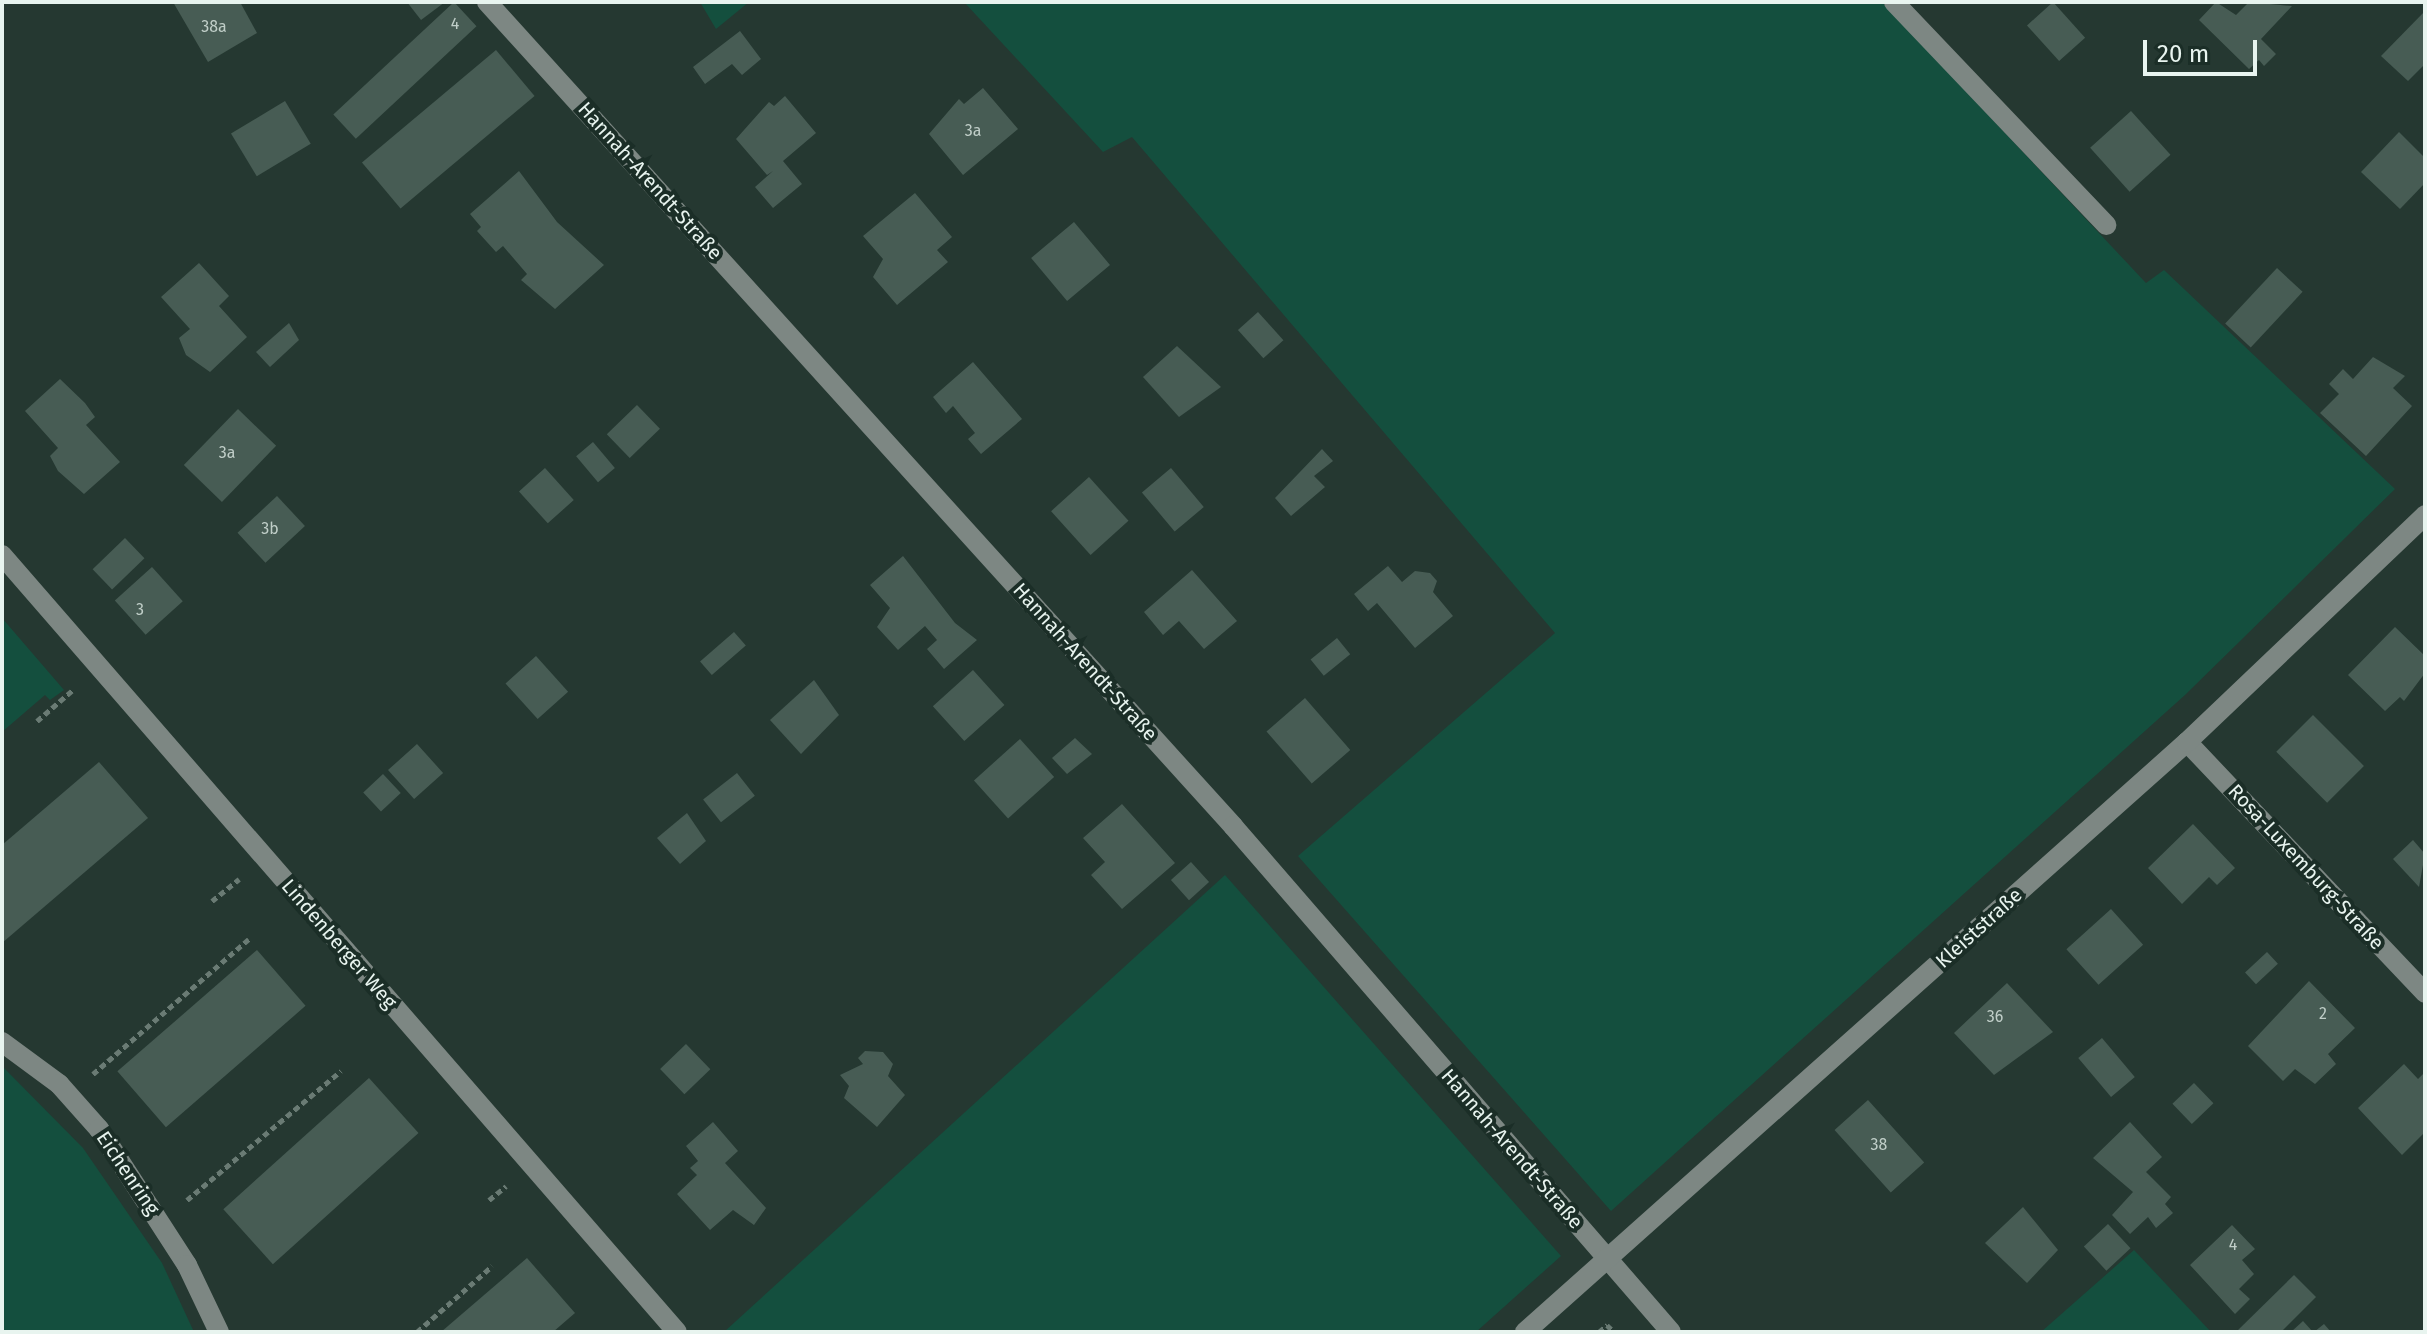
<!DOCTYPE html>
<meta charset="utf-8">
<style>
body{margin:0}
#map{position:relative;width:2427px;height:1334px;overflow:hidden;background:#253831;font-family:"Fira Sans",sans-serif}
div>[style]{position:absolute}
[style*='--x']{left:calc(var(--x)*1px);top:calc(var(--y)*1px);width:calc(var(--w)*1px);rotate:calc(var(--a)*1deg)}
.green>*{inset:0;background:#144f3e}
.building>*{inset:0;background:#475c54;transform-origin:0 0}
.path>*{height:5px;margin-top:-2.5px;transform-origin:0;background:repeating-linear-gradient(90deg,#6a7b74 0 6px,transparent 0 10px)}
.minor>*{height:20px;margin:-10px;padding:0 10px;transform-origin:10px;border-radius:10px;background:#7d8783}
span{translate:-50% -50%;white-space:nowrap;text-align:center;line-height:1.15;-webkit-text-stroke:8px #1b2e27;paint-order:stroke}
.number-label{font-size:16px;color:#c0cec8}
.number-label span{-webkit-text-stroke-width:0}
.street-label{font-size:20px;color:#e8f4ef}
.frame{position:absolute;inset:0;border:4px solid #e8f4ef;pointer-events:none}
.scale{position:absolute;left:2143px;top:40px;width:114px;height:36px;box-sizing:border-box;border:4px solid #e8f4ef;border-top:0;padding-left:10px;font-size:24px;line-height:28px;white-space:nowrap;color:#e8f4ef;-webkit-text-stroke:6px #1b2e27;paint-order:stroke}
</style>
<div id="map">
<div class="green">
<i style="clip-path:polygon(700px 2px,749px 2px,716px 29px)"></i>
<i style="clip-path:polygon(964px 2px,1882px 2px,2146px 283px,2164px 270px,2395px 489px,2185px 695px,1611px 1211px,1298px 856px,1555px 633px,1132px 137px,1103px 152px)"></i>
<i style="clip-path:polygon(2px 618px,64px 690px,50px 700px,45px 695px,2px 732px)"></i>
<i style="clip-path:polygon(1225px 875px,1561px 1256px,1476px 1332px,724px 1332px)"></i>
<i style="clip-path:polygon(2px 1066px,83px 1148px,162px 1263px,194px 1332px,2px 1332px)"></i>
<i style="clip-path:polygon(2134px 1250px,2211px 1332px,2041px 1332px)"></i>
</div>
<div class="building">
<i style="clip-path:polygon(173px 2px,240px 2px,257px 33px,208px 62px)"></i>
<i style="clip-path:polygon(407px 2px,445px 2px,421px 20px)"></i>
<i style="left:454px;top:2px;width:33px;height:165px;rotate:47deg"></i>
<i style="left:2053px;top:2px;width:48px;height:35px;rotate:48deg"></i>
<i style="clip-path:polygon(2216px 2px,2236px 15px,2249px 2px,2292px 6px,2261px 39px,2276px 54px,2264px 66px,2259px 60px,2249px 69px,2199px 20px)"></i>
<i style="clip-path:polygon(2425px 11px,2425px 64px,2408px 81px,2381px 56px)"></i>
<i style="clip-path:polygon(740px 31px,761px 59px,742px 75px,732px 64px,705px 84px,693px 67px)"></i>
<i style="left:496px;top:50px;width:60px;height:175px;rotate:50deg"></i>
<i style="clip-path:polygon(983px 88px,1018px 129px,963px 175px,929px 134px,959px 99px,964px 104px)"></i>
<i style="clip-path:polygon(785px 96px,816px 133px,783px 161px,802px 184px,773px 208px,755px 187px,773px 171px,767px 175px,736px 139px,769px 102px,774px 106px)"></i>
<i style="left:285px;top:101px;width:50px;height:63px;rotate:59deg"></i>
<i style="left:2131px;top:111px;width:59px;height:55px;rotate:48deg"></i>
<i style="clip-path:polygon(2399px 132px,2425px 158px,2425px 183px,2400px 209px,2361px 172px)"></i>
<i style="clip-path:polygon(519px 171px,557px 222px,604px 265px,555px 309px,521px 280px,527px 274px,503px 246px,496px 252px,477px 231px,481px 227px,470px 214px)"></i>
<i style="clip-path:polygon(915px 193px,952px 237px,937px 250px,948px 262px,897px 305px,873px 277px,883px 259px,863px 236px)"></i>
<i style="left:1074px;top:222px;width:56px;height:56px;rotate:50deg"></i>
<i style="clip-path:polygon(199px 263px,229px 296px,219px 306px,247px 337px,210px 372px,186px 355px,179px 338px,190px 329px,161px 297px)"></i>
<i style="left:2277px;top:268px;width:35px;height:76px;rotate:43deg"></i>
<i style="left:1258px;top:312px;width:38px;height:27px;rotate:48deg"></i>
<i style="clip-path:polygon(289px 323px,299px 340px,270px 367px,256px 352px)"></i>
<i style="clip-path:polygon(1177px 346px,1221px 387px,1179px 417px,1143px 377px)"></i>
<i style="clip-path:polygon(2373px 357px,2405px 376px,2393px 388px,2412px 406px,2366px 456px,2320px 413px,2339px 394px,2329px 384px,2343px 369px,2353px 379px)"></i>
<i style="clip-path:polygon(973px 362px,1022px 419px,981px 454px,968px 439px,975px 433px,953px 406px,946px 413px,933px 397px)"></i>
<i style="clip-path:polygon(60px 379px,85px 403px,95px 417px,86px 425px,120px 462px,84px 494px,58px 471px,50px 456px,58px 448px,25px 411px)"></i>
<i style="left:637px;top:405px;width:33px;height:42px;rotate:46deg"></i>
<i style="left:238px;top:409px;width:53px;height:78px;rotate:44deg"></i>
<i style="left:593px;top:442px;width:34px;height:22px;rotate:50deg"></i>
<i style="clip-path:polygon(1322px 449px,1333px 461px,1314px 476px,1325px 487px,1291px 516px,1275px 498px)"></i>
<i style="left:545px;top:468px;width:43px;height:35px;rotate:48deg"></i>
<i style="left:1171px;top:468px;width:51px;height:38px;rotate:50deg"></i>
<i style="left:1089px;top:477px;width:59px;height:51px;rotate:48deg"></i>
<i style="left:277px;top:496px;width:41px;height:54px;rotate:47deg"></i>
<i style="left:125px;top:538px;width:28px;height:45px;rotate:46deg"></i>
<i style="clip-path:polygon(903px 556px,955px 623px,977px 640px,944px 669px,927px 649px,937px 640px,925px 626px,898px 650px,877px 627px,890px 608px,870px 585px)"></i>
<i style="clip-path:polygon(1388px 566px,1402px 582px,1415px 571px,1430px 573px,1437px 581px,1433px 592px,1453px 616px,1415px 648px,1377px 603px,1368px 611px,1354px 594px)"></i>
<i style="left:152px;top:567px;width:46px;height:50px;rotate:48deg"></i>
<i style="clip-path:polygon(1192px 570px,1237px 621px,1204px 649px,1179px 621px,1163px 635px,1144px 612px)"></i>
<i style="clip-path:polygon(2395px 627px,2425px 656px,2425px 673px,2404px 701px,2400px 697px,2385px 711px,2348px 675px)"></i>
<i style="left:734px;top:632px;width:18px;height:45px;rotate:49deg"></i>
<i style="left:1337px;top:638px;width:21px;height:34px;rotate:51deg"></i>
<i style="left:536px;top:656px;width:48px;height:41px;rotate:48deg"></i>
<i style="left:973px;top:670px;width:47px;height:54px;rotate:48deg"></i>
<i style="clip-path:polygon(814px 680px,839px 715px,801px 754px,770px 720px)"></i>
<i style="left:1305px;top:698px;width:69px;height:51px;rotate:49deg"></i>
<i style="left:2313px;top:715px;width:72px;height:52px;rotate:45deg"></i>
<i style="clip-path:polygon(1075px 738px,1092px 754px,1067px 774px,1052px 758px)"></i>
<i style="left:1020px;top:739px;width:51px;height:62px;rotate:48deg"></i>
<i style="left:417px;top:744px;width:39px;height:39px;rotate:48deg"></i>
<i style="clip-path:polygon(99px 762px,148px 818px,2px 943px,2px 845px)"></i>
<i style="left:737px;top:773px;width:29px;height:43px;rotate:52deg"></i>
<i style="left:383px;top:774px;width:26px;height:27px;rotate:47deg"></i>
<i style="clip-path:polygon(1122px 804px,1175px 863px,1122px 909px,1091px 875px,1105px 862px,1083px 838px)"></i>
<i style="clip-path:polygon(687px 813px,706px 841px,680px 864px,657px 838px)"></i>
<i style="clip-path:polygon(2193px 824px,2235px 868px,2217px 885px,2209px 877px,2182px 904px,2148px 868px)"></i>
<i style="clip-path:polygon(2413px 840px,2425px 854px,2419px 887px,2393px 859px)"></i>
<i style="left:1191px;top:862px;width:27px;height:27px;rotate:48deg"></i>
<i style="left:2111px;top:909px;width:48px;height:60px;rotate:48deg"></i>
<i style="left:257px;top:950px;width:74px;height:185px;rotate:49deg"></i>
<i style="left:2267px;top:952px;width:16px;height:30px;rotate:47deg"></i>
<i style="clip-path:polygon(2309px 981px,2355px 1028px,2328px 1054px,2336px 1064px,2315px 1084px,2295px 1069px,2283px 1081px,2248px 1046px)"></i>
<i style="clip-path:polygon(2007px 983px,2053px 1032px,1994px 1075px,1954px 1033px)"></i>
<i style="left:2102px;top:1038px;width:51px;height:31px;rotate:50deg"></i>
<i style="left:686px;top:1044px;width:35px;height:36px;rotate:46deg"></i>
<i style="clip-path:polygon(865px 1051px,883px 1052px,893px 1064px,888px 1076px,905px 1095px,877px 1127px,844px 1098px,849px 1086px,840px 1075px,863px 1064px,858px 1058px)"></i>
<i style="clip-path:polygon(2404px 1064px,2418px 1079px,2425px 1072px,2425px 1132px,2402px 1155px,2358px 1108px)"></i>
<i style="left:369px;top:1078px;width:74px;height:196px;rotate:48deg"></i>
<i style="left:2194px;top:1083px;width:28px;height:30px;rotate:46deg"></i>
<i style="left:1868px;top:1100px;width:84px;height:45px;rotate:48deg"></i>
<i style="clip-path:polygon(713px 1122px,738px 1151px,725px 1163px,766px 1208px,754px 1225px,733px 1210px,710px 1230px,677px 1194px,697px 1175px,690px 1168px,698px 1161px,686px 1146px)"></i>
<i style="clip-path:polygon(2130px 1122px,2162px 1157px,2146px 1172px,2171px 1197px,2165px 1204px,2173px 1213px,2156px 1228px,2148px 1217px,2130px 1234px,2112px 1215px,2133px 1192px,2093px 1158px)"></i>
<i style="clip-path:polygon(2023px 1207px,2058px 1250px,2027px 1283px,1985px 1243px)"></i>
<i style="left:2108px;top:1224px;width:33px;height:33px;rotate:47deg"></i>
<i style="clip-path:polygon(2232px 1225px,2255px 1249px,2242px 1260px,2254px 1274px,2239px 1289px,2250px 1299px,2235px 1314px,2190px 1265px)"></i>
<i style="clip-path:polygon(527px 1258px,575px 1313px,553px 1332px,441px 1332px)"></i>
<i style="clip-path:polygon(2294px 1275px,2316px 1297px,2281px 1332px,2236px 1332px)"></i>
<i style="clip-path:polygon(2303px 1321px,2313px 1332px,2291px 1332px)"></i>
<i style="clip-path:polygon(2324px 1324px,2331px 1332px,2314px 1332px)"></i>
</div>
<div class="path">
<i style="--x:37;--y:721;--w:49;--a:-40.9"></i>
<i style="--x:212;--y:901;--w:35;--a:-39"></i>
<i style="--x:93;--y:1074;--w:206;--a:-40.9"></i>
<i style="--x:187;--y:1200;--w:201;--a:-40"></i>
<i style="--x:489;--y:1200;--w:22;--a:-39"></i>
<i style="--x:417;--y:1332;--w:100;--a:-41.3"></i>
<i style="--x:1599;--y:1332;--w:11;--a:-41"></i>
<i style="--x:1607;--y:1325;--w:10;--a:45"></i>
</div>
<div class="minor">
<i style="--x:487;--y:2;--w:1112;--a:47.84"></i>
<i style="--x:1233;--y:826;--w:669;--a:49.12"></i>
<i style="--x:1894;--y:2;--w:308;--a:46.4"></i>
<i style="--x:2;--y:555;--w:1029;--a:49.02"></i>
<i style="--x:2187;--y:742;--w:346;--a:46.5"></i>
<i style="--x:2;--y:1042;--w:71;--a:36.4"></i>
<i style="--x:59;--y:1084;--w:60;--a:48.4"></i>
<i style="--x:99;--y:1129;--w:162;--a:57.1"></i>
<i style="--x:187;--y:1265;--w:74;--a:64.5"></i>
<i style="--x:1525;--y:1332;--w:887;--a:-41.71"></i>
<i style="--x:2187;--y:742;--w:329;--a:-43.6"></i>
</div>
<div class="number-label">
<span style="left:455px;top:24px">4</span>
<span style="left:214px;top:27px">38a</span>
<span style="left:973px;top:131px">3a</span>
<span style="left:227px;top:453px">3a</span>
<span style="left:270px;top:529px">3b</span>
<span style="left:140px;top:610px">3</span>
<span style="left:2323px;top:1014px">2</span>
<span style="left:1995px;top:1017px">36</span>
<span style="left:1879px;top:1145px">38</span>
<span style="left:2233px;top:1245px">4</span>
</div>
<div class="street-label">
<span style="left:650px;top:181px;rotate:48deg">Hannah-Arendt-Straße</span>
<span style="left:1085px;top:662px;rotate:48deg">Hannah-Arendt-Straße</span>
<span style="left:2306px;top:867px;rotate:47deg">Rosa-Luxemburg-Straße</span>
<span style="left:1979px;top:928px;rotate:-42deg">Kleiststraße</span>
<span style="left:339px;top:944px;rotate:49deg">Lindenberger Weg</span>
<span style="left:1512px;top:1149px;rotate:49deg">Hannah-Arendt-Straße</span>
<span style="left:128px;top:1173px;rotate:56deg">Eichenring</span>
</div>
<div class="frame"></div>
<div class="scale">20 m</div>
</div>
